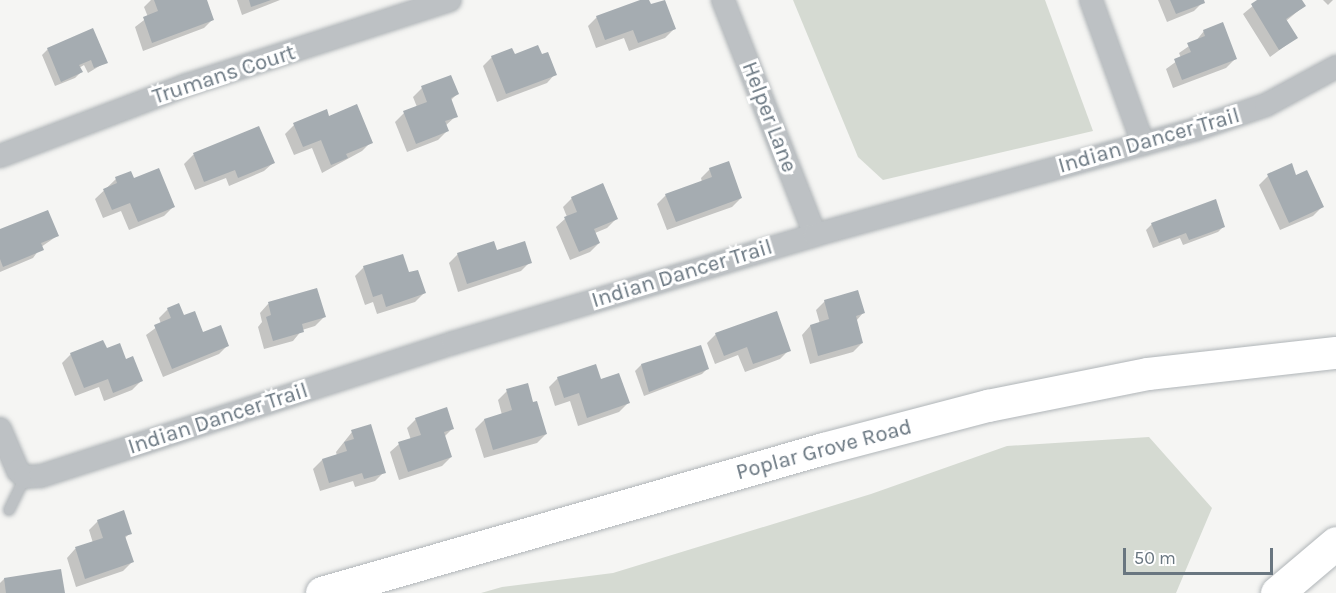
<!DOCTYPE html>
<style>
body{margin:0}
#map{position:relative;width:1336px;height:593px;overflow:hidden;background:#f5f5f3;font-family:Karla,sans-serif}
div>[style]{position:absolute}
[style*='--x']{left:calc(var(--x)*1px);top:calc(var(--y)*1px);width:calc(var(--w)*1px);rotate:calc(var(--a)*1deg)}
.green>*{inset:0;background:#d5dad2}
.shadow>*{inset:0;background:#0003}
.building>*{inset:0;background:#a5acb1}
.roads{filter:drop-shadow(0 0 2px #b0b5b8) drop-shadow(0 0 2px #b0b5b8)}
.lane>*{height:10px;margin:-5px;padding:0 5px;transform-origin:5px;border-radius:5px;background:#bdc1c4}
.street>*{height:22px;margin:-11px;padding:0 11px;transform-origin:11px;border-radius:11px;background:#bdc1c4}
.secondary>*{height:32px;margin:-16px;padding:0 16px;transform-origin:16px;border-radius:16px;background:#fff}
.primary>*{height:33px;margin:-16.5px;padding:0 16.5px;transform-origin:16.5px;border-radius:16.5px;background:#fff}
span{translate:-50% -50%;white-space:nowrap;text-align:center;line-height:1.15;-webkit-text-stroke:6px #fff;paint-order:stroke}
.street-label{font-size:22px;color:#697680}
.scale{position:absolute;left:1123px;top:548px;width:150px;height:27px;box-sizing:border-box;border:3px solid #697680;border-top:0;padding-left:8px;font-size:18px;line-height:21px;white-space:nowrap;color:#697680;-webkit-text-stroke:4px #fff;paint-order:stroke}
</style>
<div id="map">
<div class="green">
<i style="clip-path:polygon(793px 0,1045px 0,1093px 131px,883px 180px,858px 157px)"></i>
<i style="clip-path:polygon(1149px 437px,1212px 508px,1176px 593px,481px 593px,502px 587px,613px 573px,871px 494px,1007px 446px)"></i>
</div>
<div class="shadow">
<i style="clip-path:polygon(151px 0,205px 0,213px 19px,204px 28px,143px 51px,135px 27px,148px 17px,144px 7px)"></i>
<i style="clip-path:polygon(237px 0,280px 0,242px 15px)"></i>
<i style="clip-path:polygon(644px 0,648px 0,650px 6px,674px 29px,665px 38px,629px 51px,624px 38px,596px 48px,588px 26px,597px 17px)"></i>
<i style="clip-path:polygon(1158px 0,1202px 0,1203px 2px,1194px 11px,1167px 22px)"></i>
<i style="clip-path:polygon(1260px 0,1301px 0,1304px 6px,1286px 21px,1296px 38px,1270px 57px,1243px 14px)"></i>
<i style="clip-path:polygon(1323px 0,1333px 0,1328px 5px)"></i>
<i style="clip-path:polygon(1204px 31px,1235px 59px,1226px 68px,1173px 88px,1166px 69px,1181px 58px,1179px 53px,1195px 42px)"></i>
<i style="clip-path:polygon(48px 49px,106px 62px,88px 73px,84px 65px,79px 68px,81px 72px,75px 78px,55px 86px,42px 55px)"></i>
<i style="clip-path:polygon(514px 55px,541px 56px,555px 74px,547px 83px,497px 102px,483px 66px,492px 57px)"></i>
<i style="clip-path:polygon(422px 88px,457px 94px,450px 101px,456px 116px,445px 126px,447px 131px,438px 140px,407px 152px,395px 122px,404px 113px,417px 107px,413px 97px)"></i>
<i style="clip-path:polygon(326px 111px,328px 118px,371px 142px,362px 151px,322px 173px,312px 148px,294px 155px,285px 134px,294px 125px)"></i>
<i style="clip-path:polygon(259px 128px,273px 163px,264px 171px,229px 186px,226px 178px,195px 190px,184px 164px,193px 155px)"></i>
<i style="clip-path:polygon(710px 169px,741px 198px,732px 207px,667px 230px,657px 204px,666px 195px,702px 182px,701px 178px)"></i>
<i style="clip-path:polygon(1268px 176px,1296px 177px,1322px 207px,1313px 216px,1280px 230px,1259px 185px)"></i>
<i style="clip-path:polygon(116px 179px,133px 180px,173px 207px,164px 216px,129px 230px,121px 211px,103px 218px,95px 199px)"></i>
<i style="clip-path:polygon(572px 198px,616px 219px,607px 228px,595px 233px,599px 243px,590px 252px,570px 260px,556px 227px,567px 217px,563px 207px)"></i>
<i style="clip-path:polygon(1152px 224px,1224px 226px,1218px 232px,1183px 245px,1180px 238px,1153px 248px,1146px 230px)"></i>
<i style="clip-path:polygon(0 231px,57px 236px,41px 247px,33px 258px,0 272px)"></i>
<i style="clip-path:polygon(496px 252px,530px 262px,521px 271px,458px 292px,449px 263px,458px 254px)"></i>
<i style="clip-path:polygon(364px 267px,408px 274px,424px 293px,415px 302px,377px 314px,373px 302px,365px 305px,355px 276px)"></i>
<i style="clip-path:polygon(825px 301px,863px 313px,856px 321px,862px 343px,853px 352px,810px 364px,802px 335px,810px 326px,820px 324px,816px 310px)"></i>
<i style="clip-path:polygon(268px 304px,324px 317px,315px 326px,302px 330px,293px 341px,264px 349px,258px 327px,262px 322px,260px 313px)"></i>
<i style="clip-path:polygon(168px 309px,183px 317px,202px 334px,228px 345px,219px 354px,163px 377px,146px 335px,161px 324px,159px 318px)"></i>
<i style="clip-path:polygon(716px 334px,789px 350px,780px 359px,745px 372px,738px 355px,715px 364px,707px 343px)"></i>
<i style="clip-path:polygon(106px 350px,125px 361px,141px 381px,132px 390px,104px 401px,99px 387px,75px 396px,62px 363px,71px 354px)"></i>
<i style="clip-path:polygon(641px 365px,707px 369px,702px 374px,644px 396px,635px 371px)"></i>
<i style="clip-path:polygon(558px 378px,600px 381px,628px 403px,619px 412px,578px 426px,570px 401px,555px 406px,549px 387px)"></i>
<i style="clip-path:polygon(507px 391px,532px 404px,546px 434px,537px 443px,484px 458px,475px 429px,484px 420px,502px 415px,498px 400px)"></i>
<i style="clip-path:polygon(416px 419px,452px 429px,444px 437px,451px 457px,442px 466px,399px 480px,390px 452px,399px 444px,411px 440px,407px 428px)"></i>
<i style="clip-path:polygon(352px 432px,384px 472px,375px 481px,355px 487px,353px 481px,320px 491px,313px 469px,322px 460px,337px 456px,336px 452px)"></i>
<i style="clip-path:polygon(98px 521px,130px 533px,124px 539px,132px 562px,123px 571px,76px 587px,67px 558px,75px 549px,93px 543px,89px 530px)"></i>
<i style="clip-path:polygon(4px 579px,63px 593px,0 593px,0 583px)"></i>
</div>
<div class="building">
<i style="clip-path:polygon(154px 0,207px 0,214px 20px,152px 43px,143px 17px,158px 11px)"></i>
<i style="clip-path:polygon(249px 0,271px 0,251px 7px)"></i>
<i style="clip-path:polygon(640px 0,649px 0,651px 4px,665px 0,676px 29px,638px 43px,633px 30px,605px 40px,596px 16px)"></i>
<i style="clip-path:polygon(1170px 0,1204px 0,1205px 3px,1176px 14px)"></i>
<i style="clip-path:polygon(1257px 0,1302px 0,1306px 6px,1286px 19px,1298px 38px,1279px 50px,1251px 4px)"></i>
<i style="clip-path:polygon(1223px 22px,1237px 59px,1182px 80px,1174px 59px,1191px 52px,1187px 43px,1205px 36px,1203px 30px)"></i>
<i style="clip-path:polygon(93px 28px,108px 63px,94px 68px,91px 60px,79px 65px,83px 72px,61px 82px,47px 48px)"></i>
<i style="clip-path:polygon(538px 45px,542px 54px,548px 52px,557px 75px,506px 94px,491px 56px,512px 48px,515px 54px)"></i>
<i style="clip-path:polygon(451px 75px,459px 94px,451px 98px,458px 117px,445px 121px,449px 131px,416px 144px,403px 111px,427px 102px,421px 86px)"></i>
<i style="clip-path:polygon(357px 104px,373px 143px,346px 154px,348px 158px,331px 165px,321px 140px,303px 147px,293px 123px,327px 109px,329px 116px)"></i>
<i style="clip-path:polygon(259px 126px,275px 163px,238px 178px,235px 170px,204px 182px,193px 153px)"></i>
<i style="clip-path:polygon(729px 161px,742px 198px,676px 222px,665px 194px,712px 177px,709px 168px)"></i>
<i style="clip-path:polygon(1292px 163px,1296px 175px,1307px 170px,1324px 207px,1289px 223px,1267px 174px)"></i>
<i style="clip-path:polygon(159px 168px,175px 207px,138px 222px,130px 203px,112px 210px,103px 189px,117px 183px,115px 177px,131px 171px,134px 178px)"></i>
<i style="clip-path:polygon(603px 183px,618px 219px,594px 229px,600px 243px,579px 252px,564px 217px,577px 212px,571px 197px)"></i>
<i style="clip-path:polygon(1216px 199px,1225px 227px,1189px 240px,1186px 233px,1159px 243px,1151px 223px)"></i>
<i style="clip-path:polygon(48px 210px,59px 236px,41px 243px,44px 250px,3px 267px,0 259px,0 229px)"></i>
<i style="clip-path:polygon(494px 241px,497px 250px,525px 241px,532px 263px,467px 284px,457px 253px)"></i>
<i style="clip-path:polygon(403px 254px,409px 272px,418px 270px,426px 293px,386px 307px,382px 294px,373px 297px,363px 266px)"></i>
<i style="clip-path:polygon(317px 288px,326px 317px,302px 324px,304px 332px,273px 341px,266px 317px,271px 315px,268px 302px)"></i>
<i style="clip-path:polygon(858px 290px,865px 313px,856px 316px,863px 343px,818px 356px,810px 325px,829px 319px,824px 300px)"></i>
<i style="clip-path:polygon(179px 303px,184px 315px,195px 311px,203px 332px,221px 325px,229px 346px,172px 369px,154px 325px,171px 318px,167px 308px)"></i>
<i style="clip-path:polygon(777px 311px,791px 351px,753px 364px,747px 347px,724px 356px,715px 333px)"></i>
<i style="clip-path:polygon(103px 340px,107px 348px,120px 343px,126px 359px,133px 356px,143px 381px,113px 393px,108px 379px,84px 388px,70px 353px)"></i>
<i style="clip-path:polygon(701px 345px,709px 369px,649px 392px,641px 364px)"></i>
<i style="clip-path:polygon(596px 364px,601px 379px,619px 373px,630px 403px,587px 418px,579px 393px,564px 398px,557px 377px)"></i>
<i style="clip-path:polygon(528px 383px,533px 402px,537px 401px,547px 434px,493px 450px,484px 419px,512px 410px,506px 389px)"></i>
<i style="clip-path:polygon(447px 407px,454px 429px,444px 432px,452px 457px,408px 472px,398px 442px,421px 435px,415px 418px)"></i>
<i style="clip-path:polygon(371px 424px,386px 473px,364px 479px,362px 473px,329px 483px,322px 459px,347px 451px,344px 442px,354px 439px,351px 430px)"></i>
<i style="clip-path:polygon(124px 510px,132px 534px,125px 536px,134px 562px,85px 579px,75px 547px,103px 538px,97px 520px)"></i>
<i style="clip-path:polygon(61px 569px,65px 593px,6px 593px,4px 578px)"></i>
</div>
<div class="roads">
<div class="lane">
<i style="--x:9;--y:510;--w:37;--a:-64"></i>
</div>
<div class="street">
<i style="--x:723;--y:0;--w:252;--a:68.6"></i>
<i style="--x:1091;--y:0;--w:153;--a:70.1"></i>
<i style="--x:0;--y:156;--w:200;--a:-20.8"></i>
<i style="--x:187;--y:85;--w:276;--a:-17.9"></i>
<i style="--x:0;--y:429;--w:46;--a:66.8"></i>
<i style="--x:18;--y:471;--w:9;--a:41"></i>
<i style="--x:25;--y:477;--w:16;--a:-4"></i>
<i style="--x:41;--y:476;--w:433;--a:-17.9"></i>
<i style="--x:453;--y:343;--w:378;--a:-16.6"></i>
<i style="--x:815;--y:235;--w:395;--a:-15.5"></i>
<i style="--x:1196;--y:129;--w:74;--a:-18.9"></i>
<i style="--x:1266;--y:105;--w:80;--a:-28.5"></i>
</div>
<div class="secondary">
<i style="--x:322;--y:593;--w:522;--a:-16.01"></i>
<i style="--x:824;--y:449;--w:170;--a:-14.7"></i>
<i style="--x:988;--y:406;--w:163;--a:-11.3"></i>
<i style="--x:1148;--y:374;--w:189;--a:-6.4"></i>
</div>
<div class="primary">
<i style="--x:1277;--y:593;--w:77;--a:-40.3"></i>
</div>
</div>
<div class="street-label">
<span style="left:224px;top:75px;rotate:-18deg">Trumans Court</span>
<span style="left:769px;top:117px;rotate:69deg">Helper Lane</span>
<span style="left:1149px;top:141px;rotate:-16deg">Indian Dancer Trail</span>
<span style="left:682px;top:274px;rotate:-17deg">Indian Dancer Trail</span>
<span style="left:218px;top:419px;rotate:-18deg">Indian Dancer Trail</span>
<span style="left:824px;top:450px;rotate:-15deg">Poplar Grove Road</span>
</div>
<div class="scale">50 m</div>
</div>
